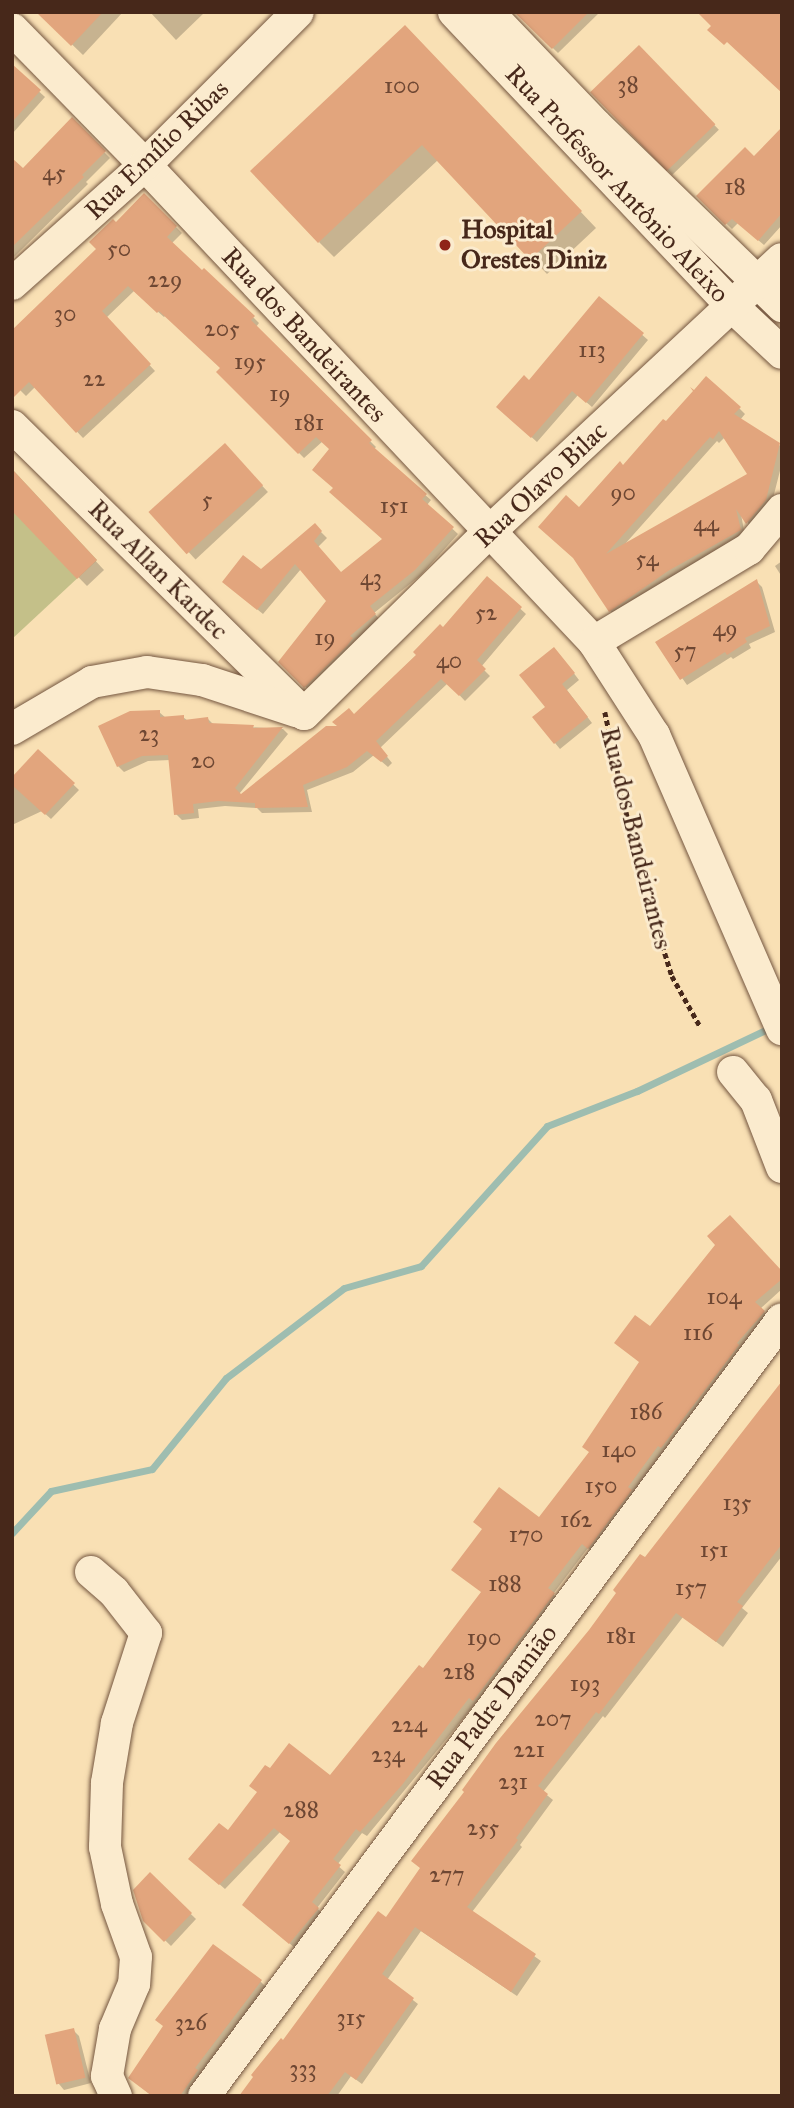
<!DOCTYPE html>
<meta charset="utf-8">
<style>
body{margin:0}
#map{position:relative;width:794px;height:2108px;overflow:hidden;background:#f9e0b4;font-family:"IM FELL Great Primer",serif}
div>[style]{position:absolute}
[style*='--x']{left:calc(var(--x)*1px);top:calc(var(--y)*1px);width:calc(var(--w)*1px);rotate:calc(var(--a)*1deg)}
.green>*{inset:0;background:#c4c089}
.shadow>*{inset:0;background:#0003;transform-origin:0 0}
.stream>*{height:7px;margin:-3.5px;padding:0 3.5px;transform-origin:3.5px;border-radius:3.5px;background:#9ebdb0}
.building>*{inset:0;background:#e2a57d;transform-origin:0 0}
.path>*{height:4.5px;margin-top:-2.25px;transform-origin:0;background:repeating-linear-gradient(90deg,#47281a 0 5px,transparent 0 8.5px)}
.roads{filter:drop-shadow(0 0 2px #745640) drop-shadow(0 0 2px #745640)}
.minor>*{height:32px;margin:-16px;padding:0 16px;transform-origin:16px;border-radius:16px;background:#fbebce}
.dots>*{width:19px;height:19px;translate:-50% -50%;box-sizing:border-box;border:4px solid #fbebce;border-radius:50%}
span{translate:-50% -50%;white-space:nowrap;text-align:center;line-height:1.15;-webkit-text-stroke:6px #fbebce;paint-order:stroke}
.number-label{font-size:23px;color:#6e4733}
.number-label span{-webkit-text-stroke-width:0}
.street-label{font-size:26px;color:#47281a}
.poi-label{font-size:26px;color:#47281a;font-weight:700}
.left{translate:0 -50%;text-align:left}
.frame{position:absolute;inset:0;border:14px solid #47281a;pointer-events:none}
</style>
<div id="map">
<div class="green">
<i style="clip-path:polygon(12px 469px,97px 560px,12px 639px)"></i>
</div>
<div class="shadow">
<i style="clip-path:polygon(50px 12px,123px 12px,83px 55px,55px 28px)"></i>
<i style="clip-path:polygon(150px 12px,205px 12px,176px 40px)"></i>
<i style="clip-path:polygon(533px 12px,600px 12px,558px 53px,525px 21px)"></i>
<i style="clip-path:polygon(420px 42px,596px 228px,547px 274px,438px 160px,334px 257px,319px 242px)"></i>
<i style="left:639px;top:47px;width:115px;height:65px;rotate:46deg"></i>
<i style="clip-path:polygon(12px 67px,45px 97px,12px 134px)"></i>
<i style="clip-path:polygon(72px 120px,110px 158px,86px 182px,88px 184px,12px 259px,12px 160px,23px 171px)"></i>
<i style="clip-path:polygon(782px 130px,782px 225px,764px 245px,738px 223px,732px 229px,698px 196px,754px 158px)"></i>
<i style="clip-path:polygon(144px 195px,182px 233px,171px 244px,202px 272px,205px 270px,259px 323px,256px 327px,376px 447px,373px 450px,431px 500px,427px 505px,458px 534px,421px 575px,374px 613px,380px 620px,354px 642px,357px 645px,311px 692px,280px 662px,328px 600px,301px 569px,263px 614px,230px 587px,261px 572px,315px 526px,327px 538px,318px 547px,341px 574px,384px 540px,335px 489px,332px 449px,323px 441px,304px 458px,219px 372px,222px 368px,166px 315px,164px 317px,134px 291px,106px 318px,155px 371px,83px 438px,35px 387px,26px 396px,12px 382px,116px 224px)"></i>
<i style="clip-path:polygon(600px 298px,648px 340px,592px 407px,578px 395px,537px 442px,504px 412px)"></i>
<i style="clip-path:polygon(evenodd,739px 408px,745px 414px,740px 420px,782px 447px,782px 463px,771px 506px,752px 528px,741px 514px,745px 536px,616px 616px,610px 611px,579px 510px,624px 467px,739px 408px,725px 437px,749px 474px,625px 544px,717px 441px,719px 443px,725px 437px)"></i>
<i style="left:225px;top:446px;width:63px;height:99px;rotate:47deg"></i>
<i style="clip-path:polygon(12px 471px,104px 570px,87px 586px,12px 509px)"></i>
<i style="clip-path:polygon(782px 561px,782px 577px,775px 566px)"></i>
<i style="clip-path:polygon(487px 578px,526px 614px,481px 667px,490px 676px,465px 701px,448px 683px,380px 748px,392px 763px,388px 767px,374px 755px,353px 772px,307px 790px,312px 812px,262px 813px,257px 808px,225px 806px,198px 809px,199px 818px,182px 820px,176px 814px,170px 760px,148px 761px,124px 772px,118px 766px,159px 712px,166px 718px,183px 717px,188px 721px,208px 719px,214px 725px,283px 729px,288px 734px,235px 799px,354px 716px,443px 629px)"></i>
<i style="clip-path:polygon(756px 581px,762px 587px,775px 632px,749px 644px,751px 648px,733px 659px,731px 657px,687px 685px,657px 642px)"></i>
<i style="clip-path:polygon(559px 654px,579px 680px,567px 690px,592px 723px,560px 749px,555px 743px,547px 708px)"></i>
<i style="clip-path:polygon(38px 751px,79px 790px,51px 819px,42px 811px,12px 825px,12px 779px)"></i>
<i style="clip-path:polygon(782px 1273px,782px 1289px,760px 1309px,770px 1317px,667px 1452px,665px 1450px,594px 1553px,588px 1548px,553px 1594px,559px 1600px,479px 1706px,476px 1703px,367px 1836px,362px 1833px,337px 1865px,345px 1872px,317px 1908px,324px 1915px,295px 1948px,250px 1910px,292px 1842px,280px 1832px,225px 1889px,196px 1864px,228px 1833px,259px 1792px,270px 1771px,331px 1778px,423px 1671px,590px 1453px,641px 1363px,650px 1328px)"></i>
<i style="clip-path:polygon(782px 1385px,782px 1556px,742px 1608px,748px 1613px,723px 1647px,683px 1617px,605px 1718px,603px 1716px,543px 1792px,553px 1800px,520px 1845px,522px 1847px,472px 1912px,541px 1961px,517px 1996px,421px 1931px,387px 1980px,418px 2004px,362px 2084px,351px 2076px,337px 2096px,242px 2096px,387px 1920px,590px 1631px)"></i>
<i style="clip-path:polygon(150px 1875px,196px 1919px,171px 1946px,144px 1920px)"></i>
<i style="clip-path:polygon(260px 1981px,266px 1987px,200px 2074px,202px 2077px,189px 2096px,152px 2096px,131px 2079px)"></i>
<i style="clip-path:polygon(73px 2030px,79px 2036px,91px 2083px,64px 2090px,59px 2084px)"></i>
</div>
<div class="stream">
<i style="--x:12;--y:1533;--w:57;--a:-47.1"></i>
<i style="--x:51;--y:1491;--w:103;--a:-12.3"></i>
<i style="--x:152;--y:1469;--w:117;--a:-50.9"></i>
<i style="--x:226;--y:1378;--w:148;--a:-37.3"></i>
<i style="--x:344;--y:1288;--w:80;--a:-15.9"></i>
<i style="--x:421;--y:1266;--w:188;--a:-48"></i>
<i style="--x:547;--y:1126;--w:97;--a:-21.3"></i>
<i style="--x:637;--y:1091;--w:149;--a:-25.4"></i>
</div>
<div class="building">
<i style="clip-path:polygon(36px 12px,103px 12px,71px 46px)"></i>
<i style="clip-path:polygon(514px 12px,589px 12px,552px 49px)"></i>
<i style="clip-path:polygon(697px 12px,782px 12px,782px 93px,727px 42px,724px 45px,707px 30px,711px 26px)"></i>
<i style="clip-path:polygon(405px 25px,582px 211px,530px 260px,422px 145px,318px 243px,250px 171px)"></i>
<i style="left:639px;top:45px;width:110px;height:68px;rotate:46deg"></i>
<i style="clip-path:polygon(12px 64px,41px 90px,12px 122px)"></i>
<i style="clip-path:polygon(72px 117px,106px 151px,82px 175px,84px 177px,12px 247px,12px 158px,23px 168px)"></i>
<i style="clip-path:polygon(782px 127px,782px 213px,758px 241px,732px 219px,725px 225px,696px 196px,745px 147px,754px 156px)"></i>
<i style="clip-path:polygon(144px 193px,177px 226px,167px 237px,202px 270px,204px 268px,255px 316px,251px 320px,372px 440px,369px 443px,427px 494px,422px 499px,454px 527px,415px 570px,370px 606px,376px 614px,350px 636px,353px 638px,347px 646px,304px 688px,278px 662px,326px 601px,295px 564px,257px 610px,222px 582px,243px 555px,261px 569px,315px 523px,322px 531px,314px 541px,341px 572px,382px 539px,329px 492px,333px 488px,312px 470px,329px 449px,316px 437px,298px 454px,216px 372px,220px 368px,159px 311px,157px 313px,128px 286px,102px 311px,151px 364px,76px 433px,29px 382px,12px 399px,12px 330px,96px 249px,89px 242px,113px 219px,116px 222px)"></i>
<i style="clip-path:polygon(599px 296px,644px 333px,586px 403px,572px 391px,531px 438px,496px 407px,524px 375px,529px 380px)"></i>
<i style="clip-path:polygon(evenodd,706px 376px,741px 407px,734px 414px,780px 443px,766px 500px,746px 524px,736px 509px,741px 530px,668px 571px,609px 612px,573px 558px,538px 527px,566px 495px,579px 507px,620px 461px,623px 465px,663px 419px,666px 421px,693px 391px,690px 387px,694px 390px,706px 376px,719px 431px,747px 474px,606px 554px,710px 437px,713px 439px,719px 431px)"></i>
<i style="left:225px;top:443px;width:57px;height:103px;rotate:48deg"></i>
<i style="clip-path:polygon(12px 469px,97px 560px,77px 579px,12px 511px)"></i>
<i style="clip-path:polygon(487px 576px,522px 607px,477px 660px,486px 669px,459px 696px,441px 679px,376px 741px,388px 756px,381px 762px,367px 751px,347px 767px,303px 785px,308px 807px,255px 808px,255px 803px,218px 801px,193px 804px,194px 813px,174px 815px,168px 755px,142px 756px,117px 767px,98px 726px,130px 711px,160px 710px,160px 717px,184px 715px,184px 720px,208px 717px,209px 723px,254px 725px,253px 728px,283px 727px,235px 788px,241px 794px,326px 726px,337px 726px,332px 722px,349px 708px,354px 714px,416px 655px,413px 652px,440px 624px,443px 627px)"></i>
<i style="clip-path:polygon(757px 579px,770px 626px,745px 638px,747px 642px,727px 655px,725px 652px,680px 680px,655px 642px)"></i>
<i style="clip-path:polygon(554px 647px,575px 673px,562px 684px,588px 717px,554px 744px,532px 717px,545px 707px,519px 675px)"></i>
<i style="clip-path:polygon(38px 749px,75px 783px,45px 815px,12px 785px,12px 777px)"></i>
<i style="clip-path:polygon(730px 1215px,782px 1271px,782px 1279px,755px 1302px,765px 1311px,737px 1343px,739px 1345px,661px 1448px,658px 1446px,628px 1487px,632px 1490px,588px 1549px,582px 1544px,548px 1588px,555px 1593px,473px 1701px,469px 1698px,402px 1785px,360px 1832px,356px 1829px,333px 1859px,341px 1865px,312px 1902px,319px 1908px,289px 1944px,242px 1905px,290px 1841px,274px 1828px,219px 1885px,188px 1859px,219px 1823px,228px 1830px,257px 1792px,249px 1786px,265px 1765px,270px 1768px,289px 1743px,330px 1775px,419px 1665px,423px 1668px,481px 1592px,451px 1570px,482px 1529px,473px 1522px,499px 1487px,539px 1517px,589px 1452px,582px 1447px,639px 1362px,614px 1343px,635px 1315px,650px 1326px,715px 1245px,707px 1236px)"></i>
<i style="clip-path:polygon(782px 1381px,782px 1544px,737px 1602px,743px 1606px,716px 1642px,676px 1613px,599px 1714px,596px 1712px,538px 1786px,548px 1794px,516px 1838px,518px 1840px,467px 1907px,536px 1954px,511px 1992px,415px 1927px,382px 1974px,414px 1998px,356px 2080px,345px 2072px,327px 2096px,239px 2096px,253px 2077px,251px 2075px,281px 2038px,283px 2040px,378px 1911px,386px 1917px,420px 1868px,411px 1861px,464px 1792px,462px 1790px,496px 1743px,589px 1630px,616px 1593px,613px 1590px,640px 1554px,645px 1557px)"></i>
<i style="clip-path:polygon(150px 1872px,192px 1913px,164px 1942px,143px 1921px,133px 1890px)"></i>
<i style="clip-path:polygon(213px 1944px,262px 1980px,195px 2068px,198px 2070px,180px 2096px,152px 2096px,128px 2078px,163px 2026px,155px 2020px)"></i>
<i style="left:74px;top:2028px;width:51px;height:30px;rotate:77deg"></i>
</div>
<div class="path">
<i style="--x:605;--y:712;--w:121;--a:78"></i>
<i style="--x:630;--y:830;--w:111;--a:74.3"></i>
<i style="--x:660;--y:937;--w:41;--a:72.9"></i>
<i style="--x:672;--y:976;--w:57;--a:60.8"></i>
</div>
<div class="roads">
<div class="minor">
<i style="--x:454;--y:12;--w:406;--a:46.6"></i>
<i style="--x:733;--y:307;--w:67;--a:43.2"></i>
<i style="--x:488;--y:12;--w:156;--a:46.3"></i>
<i style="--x:596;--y:125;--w:260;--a:44.2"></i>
<i style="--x:12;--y:29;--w:190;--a:45.6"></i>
<i style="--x:145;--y:165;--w:655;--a:46.73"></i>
<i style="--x:594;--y:642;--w:111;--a:57.2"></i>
<i style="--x:654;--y:735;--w:321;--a:66.5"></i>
<i style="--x:12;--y:284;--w:178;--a:-41.8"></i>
<i style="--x:145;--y:165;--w:216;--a:-45"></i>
<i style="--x:12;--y:426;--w:410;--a:44.6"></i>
<i style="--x:594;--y:642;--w:181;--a:-31"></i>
<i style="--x:749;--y:549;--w:51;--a:-49.8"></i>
<i style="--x:304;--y:714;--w:260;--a:-44.5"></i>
<i style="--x:489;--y:532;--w:400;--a:-43"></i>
<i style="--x:12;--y:729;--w:93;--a:-30.4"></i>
<i style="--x:92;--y:682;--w:56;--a:-10.3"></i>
<i style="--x:147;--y:672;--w:56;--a:8.3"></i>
<i style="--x:202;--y:680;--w:99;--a:18.3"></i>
<i style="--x:733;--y:1072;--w:36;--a:51"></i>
<i style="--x:756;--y:1100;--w:72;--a:68.8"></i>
<i style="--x:91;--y:1572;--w:30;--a:41"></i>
<i style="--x:114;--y:1592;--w:52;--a:52"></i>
<i style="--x:146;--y:1633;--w:95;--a:107.9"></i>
<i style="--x:117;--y:1723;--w:61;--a:99.5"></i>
<i style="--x:107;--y:1783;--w:64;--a:91.8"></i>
<i style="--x:105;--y:1847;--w:58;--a:78.1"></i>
<i style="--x:117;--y:1904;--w:56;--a:70.3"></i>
<i style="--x:136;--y:1957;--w:27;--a:94"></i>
<i style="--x:134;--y:1984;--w:49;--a:112.9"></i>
<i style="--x:115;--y:2029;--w:48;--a:99.7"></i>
<i style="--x:107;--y:2076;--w:22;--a:66"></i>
<i style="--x:204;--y:2096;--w:968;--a:-53.35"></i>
</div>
</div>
<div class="dots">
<i style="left:445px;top:245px;background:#8f2418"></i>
</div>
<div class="number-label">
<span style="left:628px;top:84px">38</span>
<span style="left:402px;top:85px">100</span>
<span style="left:54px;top:172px">45</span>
<span style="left:735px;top:186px">18</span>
<span style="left:119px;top:248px">50</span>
<span style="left:165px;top:279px">229</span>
<span style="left:65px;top:313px">30</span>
<span style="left:222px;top:328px">205</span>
<span style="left:592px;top:349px">113</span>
<span style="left:250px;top:361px">195</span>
<span style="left:94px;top:378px">22</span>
<span style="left:280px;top:393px">19</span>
<span style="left:309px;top:422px">181</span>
<span style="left:623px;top:492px">90</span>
<span style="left:207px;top:499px">5</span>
<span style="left:394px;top:505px">151</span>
<span style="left:706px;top:523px">44</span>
<span style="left:647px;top:558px">54</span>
<span style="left:371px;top:577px">43</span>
<span style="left:486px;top:612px">52</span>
<span style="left:725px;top:628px">49</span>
<span style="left:325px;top:637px">19</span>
<span style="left:685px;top:650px">57</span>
<span style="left:449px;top:660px">40</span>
<span style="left:149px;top:733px">23</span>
<span style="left:203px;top:760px">20</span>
<span style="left:724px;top:1296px">104</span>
<span style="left:698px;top:1332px">116</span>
<span style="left:646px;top:1411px">186</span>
<span style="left:619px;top:1449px">140</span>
<span style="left:601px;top:1485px">150</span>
<span style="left:737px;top:1502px">135</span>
<span style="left:576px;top:1519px">162</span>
<span style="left:526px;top:1534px">170</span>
<span style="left:714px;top:1549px">151</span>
<span style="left:505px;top:1583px">188</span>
<span style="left:691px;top:1587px">157</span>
<span style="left:621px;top:1635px">181</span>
<span style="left:484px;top:1637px">190</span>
<span style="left:459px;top:1671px">218</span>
<span style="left:585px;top:1683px">193</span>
<span style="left:553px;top:1718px">207</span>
<span style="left:409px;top:1724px">224</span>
<span style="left:529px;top:1749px">221</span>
<span style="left:388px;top:1754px">234</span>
<span style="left:513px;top:1781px">231</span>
<span style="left:301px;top:1809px">288</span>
<span style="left:483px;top:1827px">255</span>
<span style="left:447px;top:1874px">277</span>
<span style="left:351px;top:2017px">315</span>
<span style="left:191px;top:2022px">326</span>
<span style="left:303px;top:2068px">333</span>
</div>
<div class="street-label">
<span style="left:157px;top:150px;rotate:-44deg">Rua Emílio Ribas</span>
<span style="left:617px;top:184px;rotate:47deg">Rua Professor Antônio Aleixo</span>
<span style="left:304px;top:335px;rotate:47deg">Rua dos Bandeirantes</span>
<span style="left:541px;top:485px;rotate:-43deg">Rua Olavo Bilac</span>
<span style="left:158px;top:570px;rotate:45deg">Rua Allan Kardec</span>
<span style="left:636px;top:838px;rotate:76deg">Rua dos Bandeirantes</span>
<span style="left:492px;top:1707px;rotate:-53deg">Rua Padre Damião</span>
</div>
<div class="poi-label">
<span class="left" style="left:461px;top:245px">Hospital<br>Orestes Diniz</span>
</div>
<div class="frame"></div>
</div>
